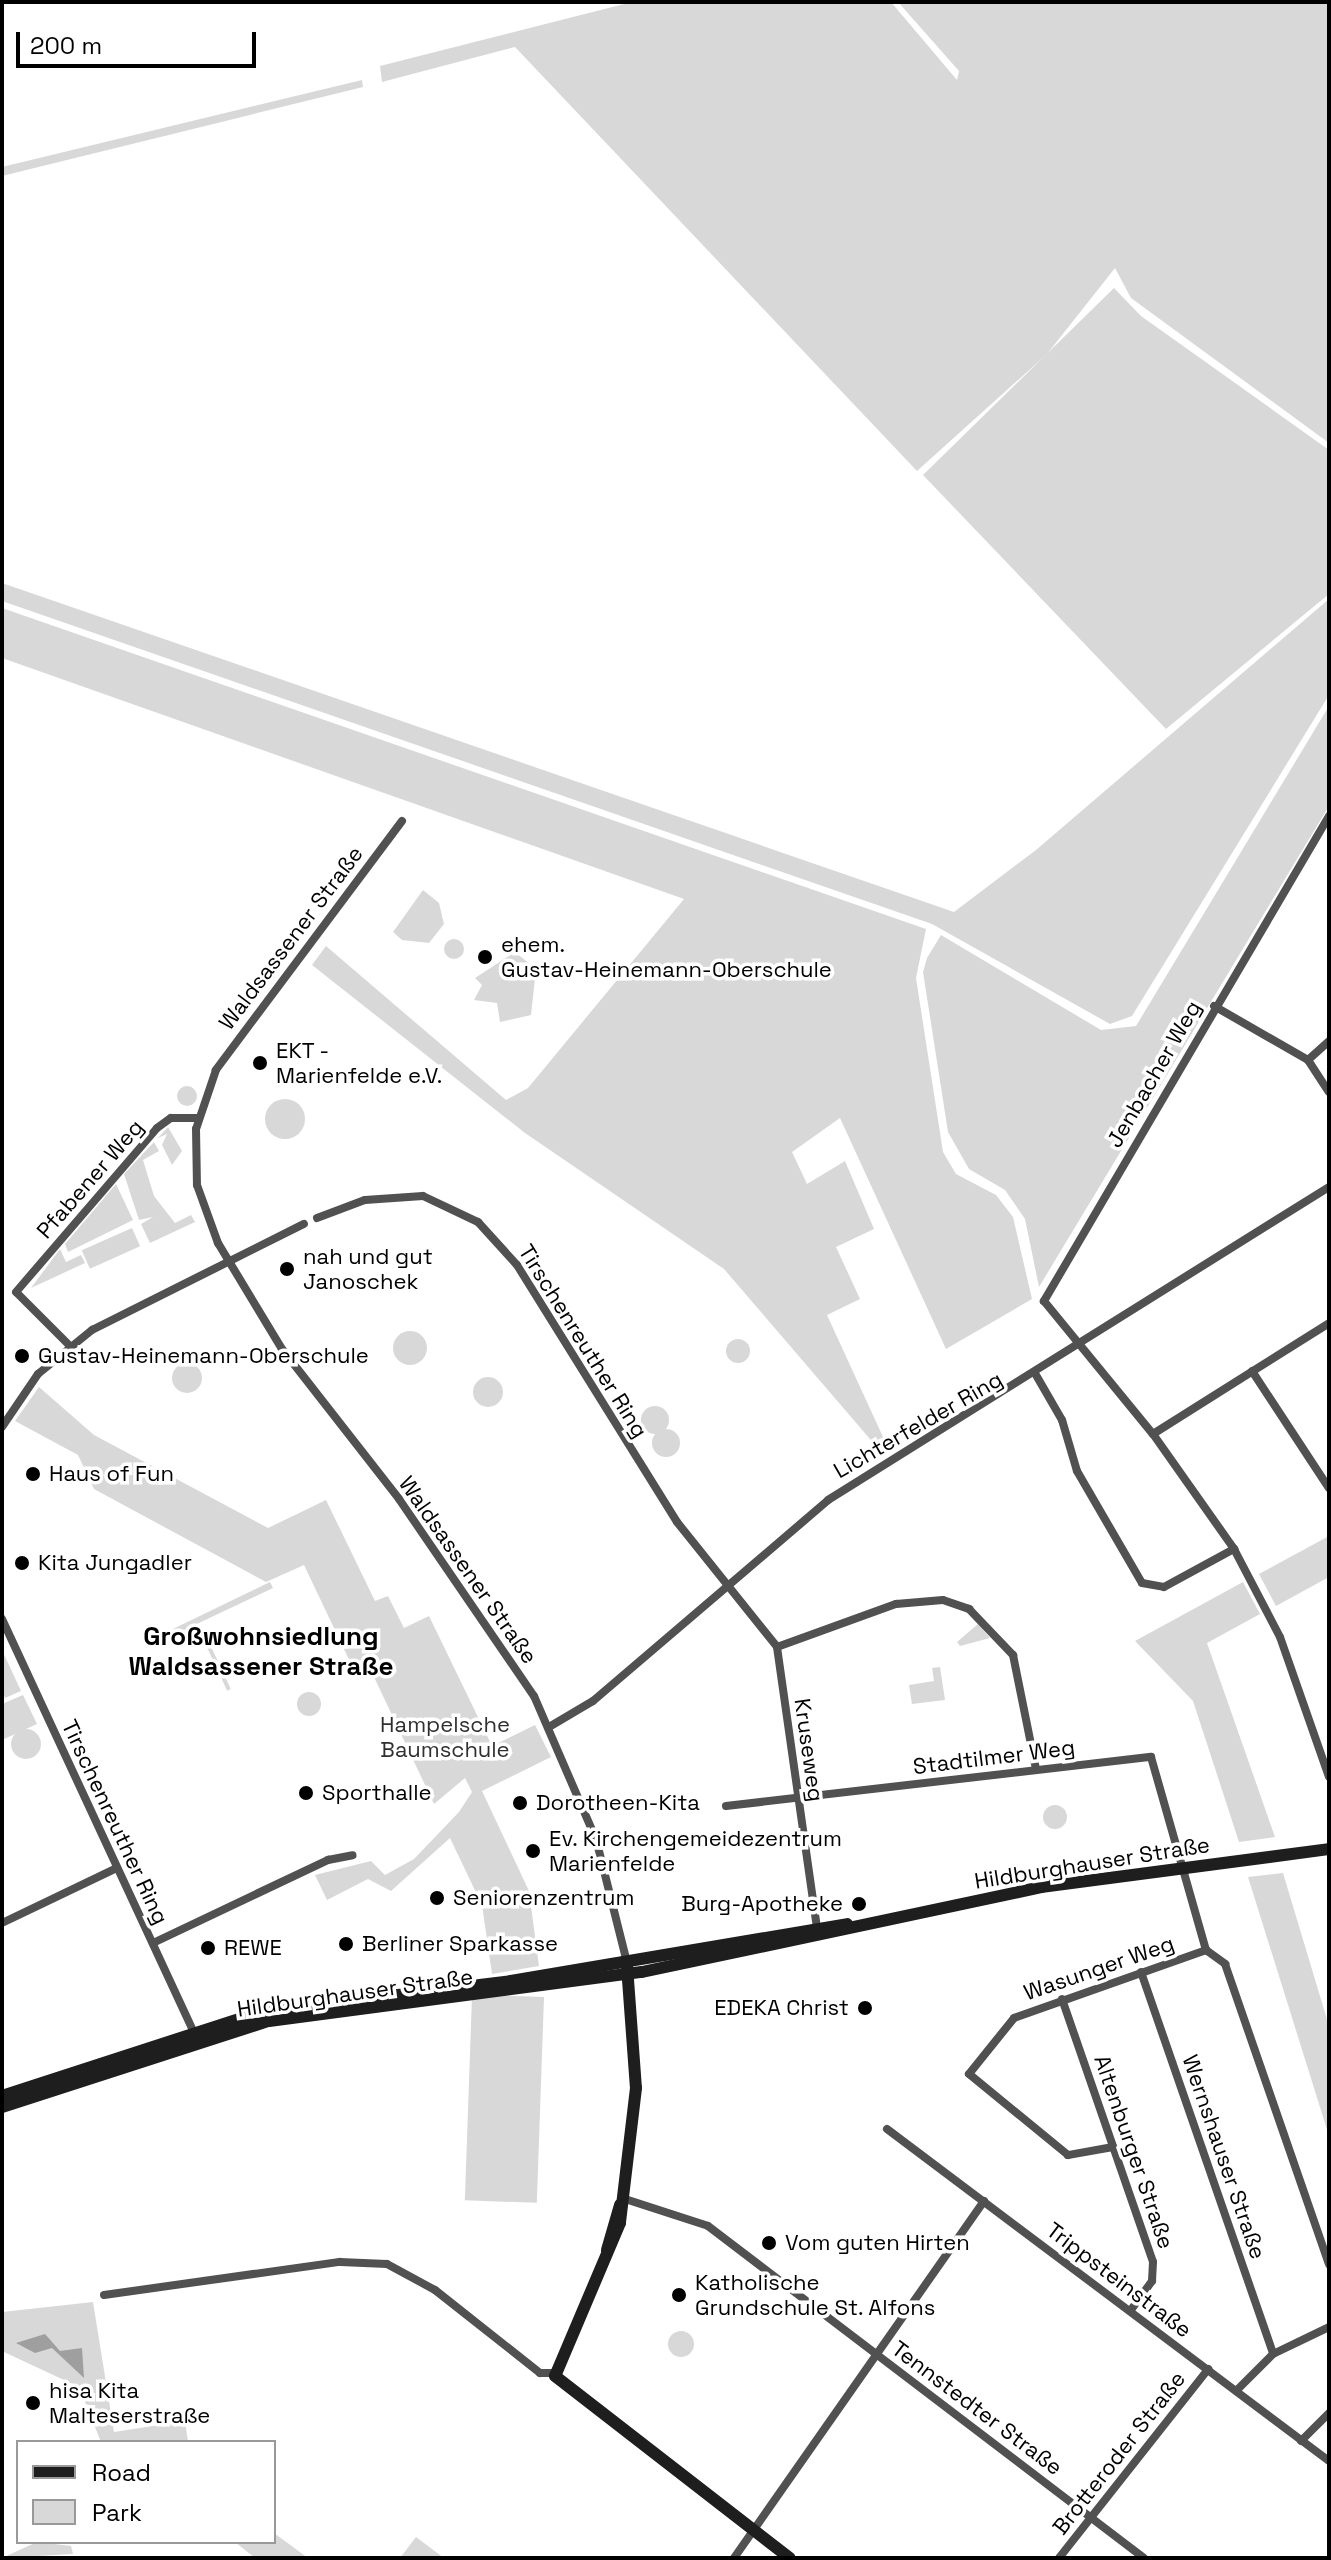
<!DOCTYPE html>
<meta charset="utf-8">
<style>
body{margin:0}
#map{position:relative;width:1331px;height:2560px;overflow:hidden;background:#fff;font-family:"Space Grotesk",sans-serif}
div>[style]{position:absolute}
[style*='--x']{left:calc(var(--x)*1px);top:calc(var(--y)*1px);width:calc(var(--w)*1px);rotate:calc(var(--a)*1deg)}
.green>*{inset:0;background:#d8d8d8;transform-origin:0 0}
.round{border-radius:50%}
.water>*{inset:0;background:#9f9f9f}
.street>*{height:8px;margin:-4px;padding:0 4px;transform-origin:4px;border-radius:4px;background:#515151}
.secondary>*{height:12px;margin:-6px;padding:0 6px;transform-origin:6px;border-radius:6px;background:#1e1e1e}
.dots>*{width:22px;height:22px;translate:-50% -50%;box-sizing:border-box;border:4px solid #fff;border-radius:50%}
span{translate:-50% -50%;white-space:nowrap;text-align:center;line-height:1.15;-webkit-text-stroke:7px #fff;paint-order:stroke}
.street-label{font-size:22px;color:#000}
.poi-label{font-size:22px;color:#000}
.left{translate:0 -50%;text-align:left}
.right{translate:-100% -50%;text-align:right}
.park-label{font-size:22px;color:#2f2f2f}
.quarter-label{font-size:26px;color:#000;font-weight:700}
.frame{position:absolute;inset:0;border:4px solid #000;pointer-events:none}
.legend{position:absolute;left:16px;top:2440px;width:260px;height:104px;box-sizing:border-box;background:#fff;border:2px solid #999;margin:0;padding:10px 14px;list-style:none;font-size:24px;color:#000}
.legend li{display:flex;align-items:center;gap:16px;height:40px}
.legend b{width:40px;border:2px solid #999}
.scale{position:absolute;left:16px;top:32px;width:240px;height:36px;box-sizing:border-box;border:4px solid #000;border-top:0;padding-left:10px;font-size:24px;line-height:28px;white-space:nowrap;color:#000;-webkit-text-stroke:6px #fff;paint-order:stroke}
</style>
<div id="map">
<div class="green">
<i style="clip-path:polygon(632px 2px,891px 2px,957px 80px,959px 71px,898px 2px,1329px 2px,1329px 443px,1131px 298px,1115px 268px,1047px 354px,917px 471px,515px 47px,382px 82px,380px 66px)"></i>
<i style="clip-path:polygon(362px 80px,363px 87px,2px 176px,2px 167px)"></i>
<i style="clip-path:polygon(1114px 288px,1141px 316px,1329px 450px,1329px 594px,1166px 729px,923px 475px)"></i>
<i style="clip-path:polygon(2px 583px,954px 912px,1036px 850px,1329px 599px,1329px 695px,1132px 1016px,1110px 1024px,932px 924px,2px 601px)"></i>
<i style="clip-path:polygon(2px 608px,926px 929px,916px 978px,943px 1152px,956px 1174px,996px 1195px,1013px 1217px,1032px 1299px,946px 1349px,840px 1118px,792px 1152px,807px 1184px,845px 1161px,874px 1229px,836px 1247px,860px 1299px,827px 1315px,889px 1450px,882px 1453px,724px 1269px,525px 1133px,312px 965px,326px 946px,506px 1100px,528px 1088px,684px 899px,2px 658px)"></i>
<i style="clip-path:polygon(1329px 706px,1329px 806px,1039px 1287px,1025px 1219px,1005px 1190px,969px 1169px,948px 1132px,923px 972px,927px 958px,941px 935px,1101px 1030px,1136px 1026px)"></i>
<i style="clip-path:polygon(423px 890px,439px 903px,444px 924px,429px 943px,402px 940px,393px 932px)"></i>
<i class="round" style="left:444px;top:939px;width:20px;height:20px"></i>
<i style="clip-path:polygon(515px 952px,536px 969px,531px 1015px,500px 1022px,497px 1003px,474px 1000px,482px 985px,475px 978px)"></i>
<i class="round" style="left:177px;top:1086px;width:20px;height:20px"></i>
<i class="round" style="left:265px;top:1099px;width:40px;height:40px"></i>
<i style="clip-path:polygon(168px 1127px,182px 1151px,172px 1165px,162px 1145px,167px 1134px,158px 1138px)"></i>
<i style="clip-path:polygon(154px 1142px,159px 1151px,143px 1160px,154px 1196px,175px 1223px,191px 1215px,195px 1222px,150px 1243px,141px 1224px,153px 1217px,139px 1220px,124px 1174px)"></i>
<i style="clip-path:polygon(116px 1184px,133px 1220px,68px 1252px,65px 1244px)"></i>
<i style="left:132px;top:1228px;width:20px;height:55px;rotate:66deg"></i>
<i style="clip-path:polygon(60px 1249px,66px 1262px,81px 1255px,85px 1263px,31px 1288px)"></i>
<i class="round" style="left:393px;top:1331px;width:34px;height:34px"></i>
<i class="round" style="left:726px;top:1339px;width:24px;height:24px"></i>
<i class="round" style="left:172px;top:1363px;width:30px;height:30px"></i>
<i class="round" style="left:473px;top:1377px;width:30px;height:30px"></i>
<i style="clip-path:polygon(39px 1387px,94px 1435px,268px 1528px,326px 1500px,375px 1601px,388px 1596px,404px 1628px,429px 1616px,492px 1746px,535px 1725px,551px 1757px,482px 1791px,529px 1891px,539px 1966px,492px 1974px,482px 1905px,450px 1838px,391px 1891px,368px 1879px,327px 1900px,315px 1875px,371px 1861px,385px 1875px,414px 1859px,459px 1812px,472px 1792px,465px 1778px,434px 1804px,366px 1660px,352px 1666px,304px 1565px,266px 1582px,94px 1489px,78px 1455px,15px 1421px)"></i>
<i class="round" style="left:641px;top:1406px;width:28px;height:28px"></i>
<i class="round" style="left:652px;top:1429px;width:28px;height:28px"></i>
<i style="clip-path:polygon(1329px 1536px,1329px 1577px,1276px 1606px,1259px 1574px)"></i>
<i style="clip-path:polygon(270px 1582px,273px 1588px,146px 1648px,144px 1643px)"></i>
<i style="clip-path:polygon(1243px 1582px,1260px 1614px,1207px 1643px,1275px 1837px,1239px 1842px,1193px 1701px,1135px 1641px)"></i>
<i style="clip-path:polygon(978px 1624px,990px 1638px,960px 1646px,957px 1642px)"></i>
<i style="left:208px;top:1640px;width:54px;height:4px;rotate:65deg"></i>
<i style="clip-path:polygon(2px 1650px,21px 1691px,5px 1698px,2px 1690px)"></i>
<i style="clip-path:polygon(940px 1667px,945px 1700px,912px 1704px,909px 1685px,934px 1681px,932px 1668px)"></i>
<i class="round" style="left:297px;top:1692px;width:24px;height:24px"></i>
<i style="clip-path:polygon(23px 1695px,37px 1724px,2px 1740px,2px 1704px)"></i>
<i class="round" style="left:11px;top:1729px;width:30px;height:30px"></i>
<i class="round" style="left:1043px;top:1805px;width:24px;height:24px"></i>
<i style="clip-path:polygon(1283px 1873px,1329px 2026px,1329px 2136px,1248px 1877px)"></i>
<i style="left:544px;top:1997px;width:206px;height:72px;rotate:92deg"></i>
<i style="clip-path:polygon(93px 2302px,114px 2432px,185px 2421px,188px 2442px,101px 2442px,79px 2387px,4px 2352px,2px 2312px)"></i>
<i class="round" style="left:668px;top:2331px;width:26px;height:26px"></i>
<i style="clip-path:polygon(274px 2533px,308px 2558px,255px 2558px,235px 2542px,274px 2542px)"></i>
<i style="clip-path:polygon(416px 2537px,444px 2558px,400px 2558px)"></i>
<i style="clip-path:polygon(37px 2542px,71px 2546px,73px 2554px,2px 2558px)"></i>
</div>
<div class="water">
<i style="clip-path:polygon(45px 2334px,60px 2351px,82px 2348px,84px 2378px,52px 2348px,35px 2353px,16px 2343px)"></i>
</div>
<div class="street">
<i style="--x:1329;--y:816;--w:563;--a:120.44"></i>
<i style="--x:1044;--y:1301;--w:172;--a:50.7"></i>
<i style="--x:1153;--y:1434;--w:141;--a:54.8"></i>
<i style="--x:1234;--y:1549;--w:99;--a:62.4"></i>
<i style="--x:1280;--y:1637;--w:148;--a:70.7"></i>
<i style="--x:402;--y:821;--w:311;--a:126.8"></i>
<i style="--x:216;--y:1070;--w:62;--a:108.7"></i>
<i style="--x:196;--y:1129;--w:56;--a:89"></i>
<i style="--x:197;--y:1185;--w:62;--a:70.1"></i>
<i style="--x:218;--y:1243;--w:124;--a:58.9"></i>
<i style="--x:282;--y:1349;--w:190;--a:52"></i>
<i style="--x:399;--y:1499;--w:239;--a:55.6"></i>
<i style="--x:534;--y:1696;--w:156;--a:66.6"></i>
<i style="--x:596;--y:1839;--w:127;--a:75.9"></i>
<i style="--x:1214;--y:1006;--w:108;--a:29.9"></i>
<i style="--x:1308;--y:1060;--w:38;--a:57"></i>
<i style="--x:1308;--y:1060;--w:28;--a:-42"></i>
<i style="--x:317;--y:1218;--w:51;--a:-20.6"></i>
<i style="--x:365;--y:1200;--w:58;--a:-3.9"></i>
<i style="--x:423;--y:1196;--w:61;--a:25.3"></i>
<i style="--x:478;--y:1222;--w:58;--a:47.8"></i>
<i style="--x:517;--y:1265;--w:303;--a:58.1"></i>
<i style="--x:677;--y:1522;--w:160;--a:51.3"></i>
<i style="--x:777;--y:1647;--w:290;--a:81.9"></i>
<i style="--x:70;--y:1346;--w:76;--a:-135"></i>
<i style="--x:16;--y:1292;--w:216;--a:-49.3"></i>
<i style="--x:157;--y:1128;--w:17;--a:-36"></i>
<i style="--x:171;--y:1118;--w:27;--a:0"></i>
<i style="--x:1252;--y:1371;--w:140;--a:56.7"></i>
<i style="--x:1036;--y:1375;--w:52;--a:60"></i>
<i style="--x:1062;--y:1420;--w:53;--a:73.6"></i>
<i style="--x:1077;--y:1471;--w:129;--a:59.9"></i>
<i style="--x:1142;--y:1583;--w:22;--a:10"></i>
<i style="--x:1164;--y:1587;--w:80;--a:-28.5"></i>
<i style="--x:2;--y:1427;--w:64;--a:-55.8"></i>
<i style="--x:38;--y:1374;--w:70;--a:-39.2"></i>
<i style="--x:92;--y:1330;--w:237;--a:-26.6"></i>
<i style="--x:1153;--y:1434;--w:208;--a:-32.2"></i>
<i style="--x:2;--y:1619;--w:459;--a:65.1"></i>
<i style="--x:777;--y:1647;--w:127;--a:-19.9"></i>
<i style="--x:896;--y:1604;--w:47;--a:-4.9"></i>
<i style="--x:943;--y:1600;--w:28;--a:19"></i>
<i style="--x:969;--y:1609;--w:64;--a:46.3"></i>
<i style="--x:1013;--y:1655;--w:116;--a:78.6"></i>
<i style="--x:549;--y:1727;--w:51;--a:-30.6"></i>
<i style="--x:593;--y:1701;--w:309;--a:-40.5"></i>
<i style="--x:828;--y:1500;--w:591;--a:-32"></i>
<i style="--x:726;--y:1806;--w:428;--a:-6.6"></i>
<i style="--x:1151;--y:1757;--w:201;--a:74.1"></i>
<i style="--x:1206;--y:1950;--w:24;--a:36"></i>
<i style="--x:1225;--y:1964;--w:318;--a:70.9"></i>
<i style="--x:2;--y:1923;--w:127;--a:-25.6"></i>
<i style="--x:153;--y:1943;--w:194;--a:-25.4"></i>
<i style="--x:328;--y:1860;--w:25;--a:-11"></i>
<i style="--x:1141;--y:1972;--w:404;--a:70.9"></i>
<i style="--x:1062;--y:1999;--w:278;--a:70.9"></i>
<i style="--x:1153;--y:2262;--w:19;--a:93"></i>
<i style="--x:1152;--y:2281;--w:37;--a:126"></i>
<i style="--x:887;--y:2129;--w:553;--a:36.91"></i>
<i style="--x:1113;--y:2147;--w:46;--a:169.9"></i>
<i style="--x:1068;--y:2155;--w:128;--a:-140.7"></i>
<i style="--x:969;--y:2074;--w:72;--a:-51.2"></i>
<i style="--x:1014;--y:2018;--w:204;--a:-19.5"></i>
<i style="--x:622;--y:2198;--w:90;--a:18"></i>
<i style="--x:708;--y:2226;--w:548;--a:37.29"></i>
<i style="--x:104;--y:2295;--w:238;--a:-8"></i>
<i style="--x:340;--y:2262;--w:47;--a:2.4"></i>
<i style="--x:387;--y:2264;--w:55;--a:28.4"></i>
<i style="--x:435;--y:2290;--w:134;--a:38.3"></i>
<i style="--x:540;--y:2373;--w:15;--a:0"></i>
<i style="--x:1236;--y:2391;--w:52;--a:-45"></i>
<i style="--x:1273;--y:2354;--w:62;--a:-25.7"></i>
<i style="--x:1301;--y:2441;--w:40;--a:-45"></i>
<i style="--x:734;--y:2558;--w:436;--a:-55"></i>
<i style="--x:1059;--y:2558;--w:241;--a:-51.7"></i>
</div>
<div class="secondary">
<i style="--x:627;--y:1966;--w:122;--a:85.8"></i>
<i style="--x:636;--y:2088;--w:136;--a:96.8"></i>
<i style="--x:620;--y:2223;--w:166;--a:113"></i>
<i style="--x:555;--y:2376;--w:297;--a:37.8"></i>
<i style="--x:2;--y:2096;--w:275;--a:-18"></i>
<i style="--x:264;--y:2011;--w:249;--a:-6.9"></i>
<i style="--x:511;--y:1981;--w:341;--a:-9.6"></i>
<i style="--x:2;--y:2107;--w:281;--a:-17.9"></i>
<i style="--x:269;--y:2021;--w:376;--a:-7.5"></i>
<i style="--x:642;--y:1972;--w:408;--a:-12"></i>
<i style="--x:1041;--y:1887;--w:290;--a:-7.5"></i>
<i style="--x:607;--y:2250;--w:47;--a:-73.9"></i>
</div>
<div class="dots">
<i style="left:485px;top:957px;background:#000"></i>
<i style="left:260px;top:1063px;background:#000"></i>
<i style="left:287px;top:1269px;background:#000"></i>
<i style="left:22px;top:1356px;background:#000"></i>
<i style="left:33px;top:1474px;background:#000"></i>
<i style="left:22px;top:1563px;background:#000"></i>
<i style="left:306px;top:1793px;background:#000"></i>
<i style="left:520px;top:1803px;background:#000"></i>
<i style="left:533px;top:1851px;background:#000"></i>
<i style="left:437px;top:1898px;background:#000"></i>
<i style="left:859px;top:1904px;background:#000"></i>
<i style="left:346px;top:1944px;background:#000"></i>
<i style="left:208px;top:1948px;background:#000"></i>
<i style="left:865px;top:2008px;background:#000"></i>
<i style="left:769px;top:2243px;background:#000"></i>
<i style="left:679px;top:2295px;background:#000"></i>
<i style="left:33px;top:2403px;background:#000"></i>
</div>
<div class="street-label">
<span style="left:291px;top:938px;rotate:-53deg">Waldsassener Straße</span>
<span style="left:1154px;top:1074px;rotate:-60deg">Jenbacher Weg</span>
<span style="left:90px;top:1179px;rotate:-49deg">Pfabener Weg</span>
<span style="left:583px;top:1341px;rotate:58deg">Tirschenreuther Ring</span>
<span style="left:918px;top:1425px;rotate:-30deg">Lichterfelder Ring</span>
<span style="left:468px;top:1570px;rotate:55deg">Waldsassener Straße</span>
<span style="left:809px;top:1750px;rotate:82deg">Kruseweg</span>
<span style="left:994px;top:1757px;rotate:-7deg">Stadtilmer Weg</span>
<span style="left:115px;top:1822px;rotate:65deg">Tirschenreuther Ring</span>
<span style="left:1092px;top:1863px;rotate:-9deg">Hildburghauser Straße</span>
<span style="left:1099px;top:1968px;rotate:-19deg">Wasunger Weg</span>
<span style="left:355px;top:1993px;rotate:-8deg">Hildburghauser Straße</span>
<span style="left:1134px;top:2152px;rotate:71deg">Altenburger Straße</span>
<span style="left:1224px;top:2157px;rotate:71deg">Wernshauser Straße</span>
<span style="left:1119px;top:2280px;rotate:37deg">Trippsteinstraße</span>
<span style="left:977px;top:2408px;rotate:37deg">Tennstedter Straße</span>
<span style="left:1119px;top:2453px;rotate:-52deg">Brotteroder Straße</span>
</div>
<div class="poi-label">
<span class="left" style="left:501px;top:957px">ehem.<br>Gustav-Heinemann-Oberschule</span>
<span class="left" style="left:276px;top:1063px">EKT -<br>Marienfelde e.V.</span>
<span class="left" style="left:303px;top:1269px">nah und gut<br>Janoschek</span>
<span class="left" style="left:38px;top:1356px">Gustav-Heinemann-Oberschule</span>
<span class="left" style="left:49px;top:1474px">Haus of Fun</span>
<span class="left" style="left:38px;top:1563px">Kita Jungadler</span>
<span class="left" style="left:322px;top:1793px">Sporthalle</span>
<span class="left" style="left:536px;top:1803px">Dorotheen-Kita</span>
<span class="left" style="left:549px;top:1851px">Ev. Kirchengemeidezentrum<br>Marienfelde</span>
<span class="left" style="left:453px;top:1898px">Seniorenzentrum</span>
<span class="right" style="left:843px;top:1904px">Burg-Apotheke</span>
<span class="left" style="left:362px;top:1944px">Berliner Sparkasse</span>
<span class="left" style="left:224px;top:1948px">REWE</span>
<span class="right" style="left:849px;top:2008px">EDEKA Christ</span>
<span class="left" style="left:785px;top:2243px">Vom guten Hirten</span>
<span class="left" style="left:695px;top:2295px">Katholische<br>Grundschule St. Alfons</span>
<span class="left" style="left:49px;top:2403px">hisa Kita<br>Malteserstraße</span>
</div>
<div class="park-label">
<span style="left:445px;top:1737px">Hampelsche<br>Baumschule</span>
</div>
<div class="quarter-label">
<span style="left:261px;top:1652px">Großwohnsiedlung<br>Waldsassener Straße</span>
</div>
<div class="frame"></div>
<ul class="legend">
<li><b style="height:10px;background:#1e1e1e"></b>Road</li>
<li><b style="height:22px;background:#d8d8d8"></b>Park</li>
</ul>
<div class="scale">200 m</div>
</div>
